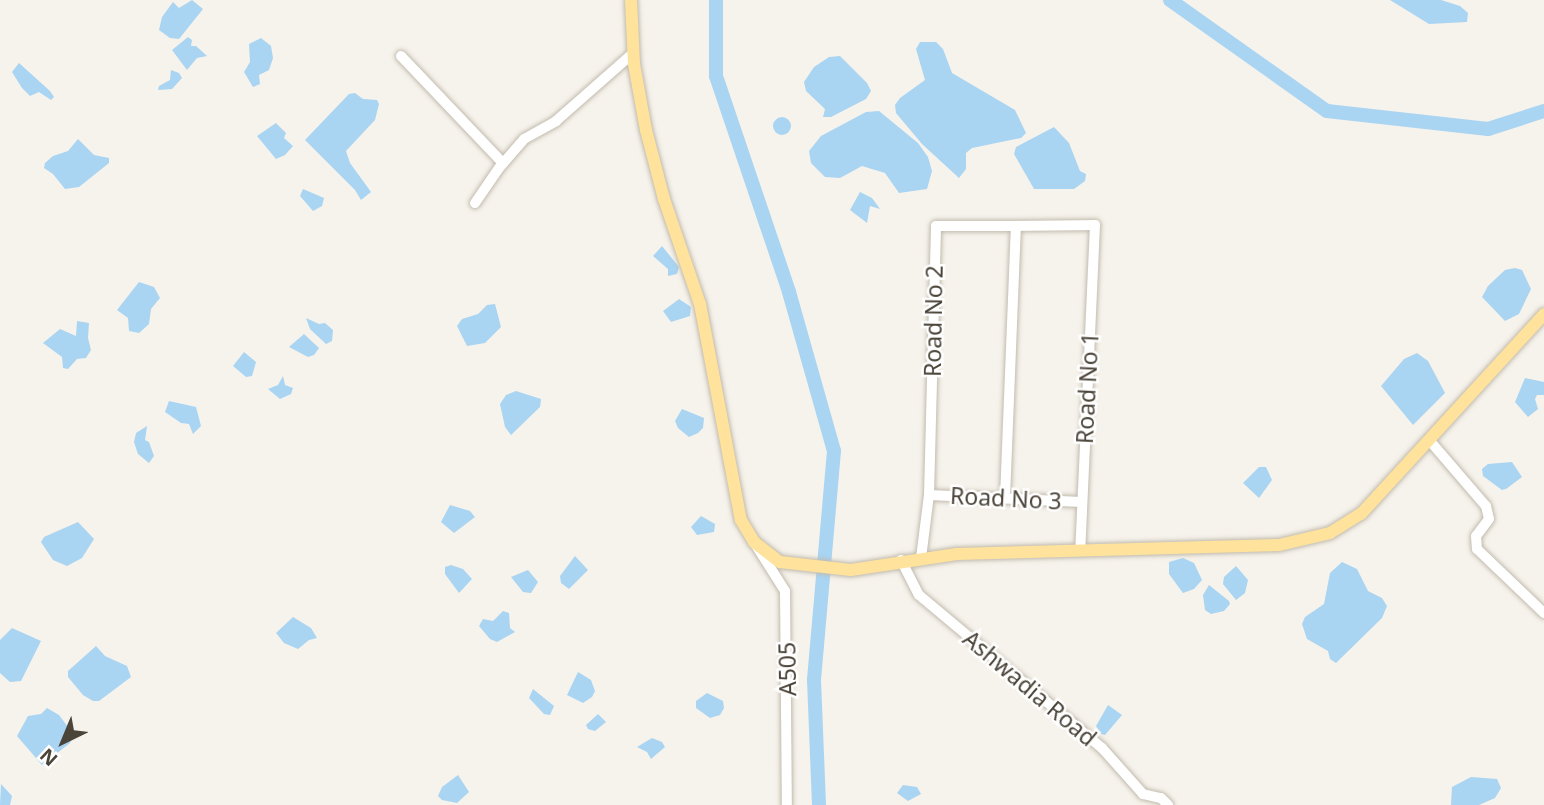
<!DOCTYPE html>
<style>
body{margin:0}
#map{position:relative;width:1544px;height:805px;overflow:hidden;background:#f6f3ec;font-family:"Noto Sans",sans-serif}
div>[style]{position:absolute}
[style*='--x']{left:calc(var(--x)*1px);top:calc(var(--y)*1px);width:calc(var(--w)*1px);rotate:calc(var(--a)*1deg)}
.water>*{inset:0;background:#a9d4f2}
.round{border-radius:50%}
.river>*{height:14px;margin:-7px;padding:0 7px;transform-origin:7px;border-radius:7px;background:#a9d4f2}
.roads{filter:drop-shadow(0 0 2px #c2bbae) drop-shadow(0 0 2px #c2bbae)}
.minor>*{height:10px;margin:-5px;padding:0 5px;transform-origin:5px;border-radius:5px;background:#fff}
.major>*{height:12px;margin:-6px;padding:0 6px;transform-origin:6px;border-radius:6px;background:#ffe39c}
span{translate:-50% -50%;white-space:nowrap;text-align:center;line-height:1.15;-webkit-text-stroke:5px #fff;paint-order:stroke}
.street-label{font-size:23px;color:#4b4439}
.north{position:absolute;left:28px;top:707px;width:70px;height:70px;-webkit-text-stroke:5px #fff;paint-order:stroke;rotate:223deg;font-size:19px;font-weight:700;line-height:28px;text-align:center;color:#4b4439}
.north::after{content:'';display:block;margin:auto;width:24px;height:32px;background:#4b4439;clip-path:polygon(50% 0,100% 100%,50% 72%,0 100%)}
</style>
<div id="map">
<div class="water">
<i style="clip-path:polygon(192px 0,203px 9px,179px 39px,170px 38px,159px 30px,162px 17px,173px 2px,179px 8px)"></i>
<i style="clip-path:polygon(1390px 0,1441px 0,1460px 6px,1468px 13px,1467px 22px,1429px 24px)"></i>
<i style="clip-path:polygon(188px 37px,192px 40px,191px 46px,196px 46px,207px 56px,197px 58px,187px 70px,172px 50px)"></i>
<i style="clip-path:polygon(261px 38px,271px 46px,273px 58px,269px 70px,259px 75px,260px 84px,253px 87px,244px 72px,250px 62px,249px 44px)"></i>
<i style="clip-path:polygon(920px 42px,936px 42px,943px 49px,952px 73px,1015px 110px,1026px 133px,1021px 138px,972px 148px,966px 153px,966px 169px,959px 178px,922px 144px,896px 113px,895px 105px,900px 98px,925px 80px,916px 49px)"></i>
<i style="clip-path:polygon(840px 56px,867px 83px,871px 91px,866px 99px,831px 117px,823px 117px,825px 109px,806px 91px,804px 82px,814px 67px,829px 57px)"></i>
<i style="clip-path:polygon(19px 63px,50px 91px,54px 97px,51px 100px,39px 92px,30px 96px,22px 88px,12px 72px)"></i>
<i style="clip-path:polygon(171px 70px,179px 73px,182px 78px,172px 89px,158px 90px,159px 86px,170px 80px)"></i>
<i style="clip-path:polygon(355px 93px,363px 99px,377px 100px,379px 104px,375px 120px,346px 151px,350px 163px,371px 192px,361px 200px,355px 190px,305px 140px,349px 94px)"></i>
<i style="clip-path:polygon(879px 111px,918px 143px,928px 157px,932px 171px,927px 189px,899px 193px,885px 173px,862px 166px,840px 178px,825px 177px,811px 163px,809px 151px,821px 136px,866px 112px)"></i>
<i class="round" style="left:773px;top:117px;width:18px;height:18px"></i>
<i style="clip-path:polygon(276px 123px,286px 133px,284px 138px,293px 146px,285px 155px,276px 159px,257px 136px)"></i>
<i style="clip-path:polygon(1054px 127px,1069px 143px,1080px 171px,1086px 174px,1085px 181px,1074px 189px,1034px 189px,1014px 154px,1016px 147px)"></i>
<i style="clip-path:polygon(78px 139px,94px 155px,109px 158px,109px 163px,79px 187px,65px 189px,53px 174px,44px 168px,45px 163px,53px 156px,68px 151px)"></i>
<i style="clip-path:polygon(303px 189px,324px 198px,322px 206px,313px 211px,300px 196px)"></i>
<i style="clip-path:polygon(860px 192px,872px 198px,880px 209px,870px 206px,867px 223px,850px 210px)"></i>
<i style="clip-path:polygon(662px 246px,679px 267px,677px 274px,668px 276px,668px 269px,653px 256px)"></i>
<i style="clip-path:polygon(1515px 268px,1522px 270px,1531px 289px,1519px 314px,1505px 321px,1482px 297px,1488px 286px,1505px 270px)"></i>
<i style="clip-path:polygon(139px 282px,154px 287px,160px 298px,151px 309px,149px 324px,139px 333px,129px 331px,128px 318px,117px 310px)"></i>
<i style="clip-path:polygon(679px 299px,691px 307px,690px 316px,671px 322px,663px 311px)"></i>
<i style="clip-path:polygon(495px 304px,501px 327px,485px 343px,467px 346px,457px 326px,462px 319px,478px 314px,487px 305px)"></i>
<i style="clip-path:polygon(306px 318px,319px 324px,325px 323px,333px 330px,332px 341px,326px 344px,310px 329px)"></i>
<i style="clip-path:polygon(77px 321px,89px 323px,88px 338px,91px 350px,86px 358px,77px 359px,68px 369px,63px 368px,62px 357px,43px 343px,60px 329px,76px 336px)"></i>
<i style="clip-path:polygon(304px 334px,319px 348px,314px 355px,308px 357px,289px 347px)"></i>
<i style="clip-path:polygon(244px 352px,256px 362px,252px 376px,246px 377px,233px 366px)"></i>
<i style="clip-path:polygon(1417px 353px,1428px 361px,1445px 393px,1413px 425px,1381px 386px,1404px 359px)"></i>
<i style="clip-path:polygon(283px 376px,285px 385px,293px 388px,291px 394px,280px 399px,268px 389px,278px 385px)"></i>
<i style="clip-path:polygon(1525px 378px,1544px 382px,1544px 395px,1537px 395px,1535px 399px,1538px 409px,1528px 417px,1515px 402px)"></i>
<i style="clip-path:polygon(516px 391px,541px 399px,540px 407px,511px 435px,505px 427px,500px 404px,506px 395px)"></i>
<i style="clip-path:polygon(169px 401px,196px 407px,201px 426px,193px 434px,189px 424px,181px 423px,165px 412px)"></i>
<i style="clip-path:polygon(682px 409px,704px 418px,703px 428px,698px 433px,689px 437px,678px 428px,675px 421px)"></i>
<i style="clip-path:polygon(147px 426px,145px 440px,149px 442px,154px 456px,149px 463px,138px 454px,134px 442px,136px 433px)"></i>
<i style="clip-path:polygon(1512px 462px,1522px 477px,1506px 489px,1502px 490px,1483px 476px,1482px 469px,1488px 464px)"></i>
<i style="clip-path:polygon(1259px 467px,1266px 467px,1272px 480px,1259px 498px,1243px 483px)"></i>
<i style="clip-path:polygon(450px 505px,470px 511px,475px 517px,454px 533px,441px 522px)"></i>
<i style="clip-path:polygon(701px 516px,715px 524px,714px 532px,697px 535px,691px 527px)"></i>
<i style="clip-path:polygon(78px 522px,94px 539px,82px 558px,67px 566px,53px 560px,41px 542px,44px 537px)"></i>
<i style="clip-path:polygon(575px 556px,588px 570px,569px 589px,561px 583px,560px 576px)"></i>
<i style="clip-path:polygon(1183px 558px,1194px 563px,1202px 580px,1194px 589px,1183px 593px,1169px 574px,1169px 562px)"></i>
<i style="clip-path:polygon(1342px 562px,1357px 569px,1368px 591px,1382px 598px,1387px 606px,1382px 618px,1336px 663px,1330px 659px,1328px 651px,1307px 639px,1302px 624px,1305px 617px,1324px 604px,1330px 573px)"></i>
<i style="clip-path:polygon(451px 565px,463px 569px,472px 579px,459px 593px,445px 574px,445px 567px)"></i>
<i style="clip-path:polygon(1236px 566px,1248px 580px,1245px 593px,1236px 600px,1223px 584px,1224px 577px)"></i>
<i style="clip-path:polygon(528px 570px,538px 582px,531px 593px,523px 592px,511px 577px)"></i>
<i style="clip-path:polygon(1209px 585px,1229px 601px,1230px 604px,1224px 611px,1211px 614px,1205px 610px,1203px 595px)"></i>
<i style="clip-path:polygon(503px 611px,509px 613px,510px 628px,515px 632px,497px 642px,490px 639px,479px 626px,483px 619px,493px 621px)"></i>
<i style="clip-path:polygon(293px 617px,311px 628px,317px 638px,309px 640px,298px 649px,284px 643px,276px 633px)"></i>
<i style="clip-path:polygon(12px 628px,41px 641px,21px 681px,10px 682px,0 673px,0 640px)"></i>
<i style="clip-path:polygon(96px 646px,105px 656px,127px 666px,131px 677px,99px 701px,93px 701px,83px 695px,68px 677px,68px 671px)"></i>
<i style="clip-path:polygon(578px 672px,591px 680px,595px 691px,592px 697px,583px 703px,567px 695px)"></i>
<i style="clip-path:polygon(533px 689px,554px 706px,550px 715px,544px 714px,529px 698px)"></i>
<i style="clip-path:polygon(707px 693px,723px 701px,724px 708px,720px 715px,710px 718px,696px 708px,696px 701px)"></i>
<i style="clip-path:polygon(1108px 705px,1122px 715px,1105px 735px,1101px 734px,1096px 726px)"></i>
<i style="clip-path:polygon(47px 708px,59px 715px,74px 735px,70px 743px,42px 765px,17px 736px,28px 716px,41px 714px)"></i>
<i style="clip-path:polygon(598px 714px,606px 722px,595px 731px,588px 729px,586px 725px)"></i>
<i style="clip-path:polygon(652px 738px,662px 742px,665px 747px,651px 759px,647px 752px,637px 747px)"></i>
<i style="clip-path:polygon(458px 775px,469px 792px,457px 803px,442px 800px,438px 796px,442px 787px)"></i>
<i style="clip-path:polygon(1471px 777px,1497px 779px,1501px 788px,1495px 798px,1479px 805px,1451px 805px,1452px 787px)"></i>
<i style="clip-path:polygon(1px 784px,12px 796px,10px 805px,0 805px)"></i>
<i style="clip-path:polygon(903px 785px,917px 787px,921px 794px,908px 801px,897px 793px)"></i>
</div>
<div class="river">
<i style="--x:716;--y:0;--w:76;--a:90"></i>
<i style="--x:716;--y:76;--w:228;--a:71.3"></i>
<i style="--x:789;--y:292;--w:165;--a:74.2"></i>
<i style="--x:834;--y:451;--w:230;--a:95"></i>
<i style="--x:814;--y:680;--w:125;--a:87.7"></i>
<i style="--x:1170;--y:0;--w:192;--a:35.3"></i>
<i style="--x:1327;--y:111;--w:162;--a:6.4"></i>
<i style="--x:1488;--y:129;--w:59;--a:-17.8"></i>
</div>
<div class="roads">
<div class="minor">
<i style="--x:401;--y:56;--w:148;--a:46.4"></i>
<i style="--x:475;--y:203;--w:42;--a:-55.6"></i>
<i style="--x:499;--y:168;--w:38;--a:-49"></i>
<i style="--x:524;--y:139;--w:37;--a:-29"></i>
<i style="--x:556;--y:121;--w:103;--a:-41.4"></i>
<i style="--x:1430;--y:441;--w:86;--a:49.3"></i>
<i style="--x:1486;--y:506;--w:13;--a:77"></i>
<i style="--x:1489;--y:519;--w:21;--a:127"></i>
<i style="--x:1476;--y:536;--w:13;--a:86"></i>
<i style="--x:1477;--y:549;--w:93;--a:43.7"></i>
<i style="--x:929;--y:495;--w:153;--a:2.6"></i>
<i style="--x:1005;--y:498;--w:272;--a:-87.7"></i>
<i style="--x:1016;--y:226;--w:79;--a:-0.7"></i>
<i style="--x:1095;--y:225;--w:325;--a:92.6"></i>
<i style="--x:756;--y:545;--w:54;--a:57.8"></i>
<i style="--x:785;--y:591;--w:214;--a:89.5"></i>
<i style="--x:921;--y:558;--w:64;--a:-82.8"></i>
<i style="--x:929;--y:495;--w:269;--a:-88.5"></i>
<i style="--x:936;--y:226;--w:80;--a:0"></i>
<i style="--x:901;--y:560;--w:39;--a:63"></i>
<i style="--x:919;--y:595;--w:239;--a:39.9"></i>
<i style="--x:1102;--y:748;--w:62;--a:48.3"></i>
<i style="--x:1143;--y:794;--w:18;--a:13"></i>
<i style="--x:1161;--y:798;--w:10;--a:45"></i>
</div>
<div class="major">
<i style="--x:631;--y:0;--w:64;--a:87.3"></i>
<i style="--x:634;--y:64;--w:67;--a:79.7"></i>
<i style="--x:646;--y:130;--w:71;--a:75.4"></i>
<i style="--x:664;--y:199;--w:111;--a:71.1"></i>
<i style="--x:700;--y:304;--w:220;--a:79.3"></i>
<i style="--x:741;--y:520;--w:26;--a:59"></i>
<i style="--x:754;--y:542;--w:33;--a:38"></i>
<i style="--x:780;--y:562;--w:71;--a:6.4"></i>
<i style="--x:851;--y:570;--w:107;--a:-8.6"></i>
<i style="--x:957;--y:554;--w:322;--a:-1.6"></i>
<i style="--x:1279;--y:545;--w:52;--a:-13.2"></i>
<i style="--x:1330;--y:533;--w:36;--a:-32"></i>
<i style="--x:1361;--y:514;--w:271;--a:-47.5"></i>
</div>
</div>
<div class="street-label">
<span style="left:933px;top:321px;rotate:-89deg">Road No 2</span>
<span style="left:1087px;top:388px;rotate:-87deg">Road No 1</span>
<span style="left:1006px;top:498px;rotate:3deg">Road No 3</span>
<span style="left:787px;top:669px;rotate:-91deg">A505</span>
<span style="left:1030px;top:688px;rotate:40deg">Ashwadia Road</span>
</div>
<div class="north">N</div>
</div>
